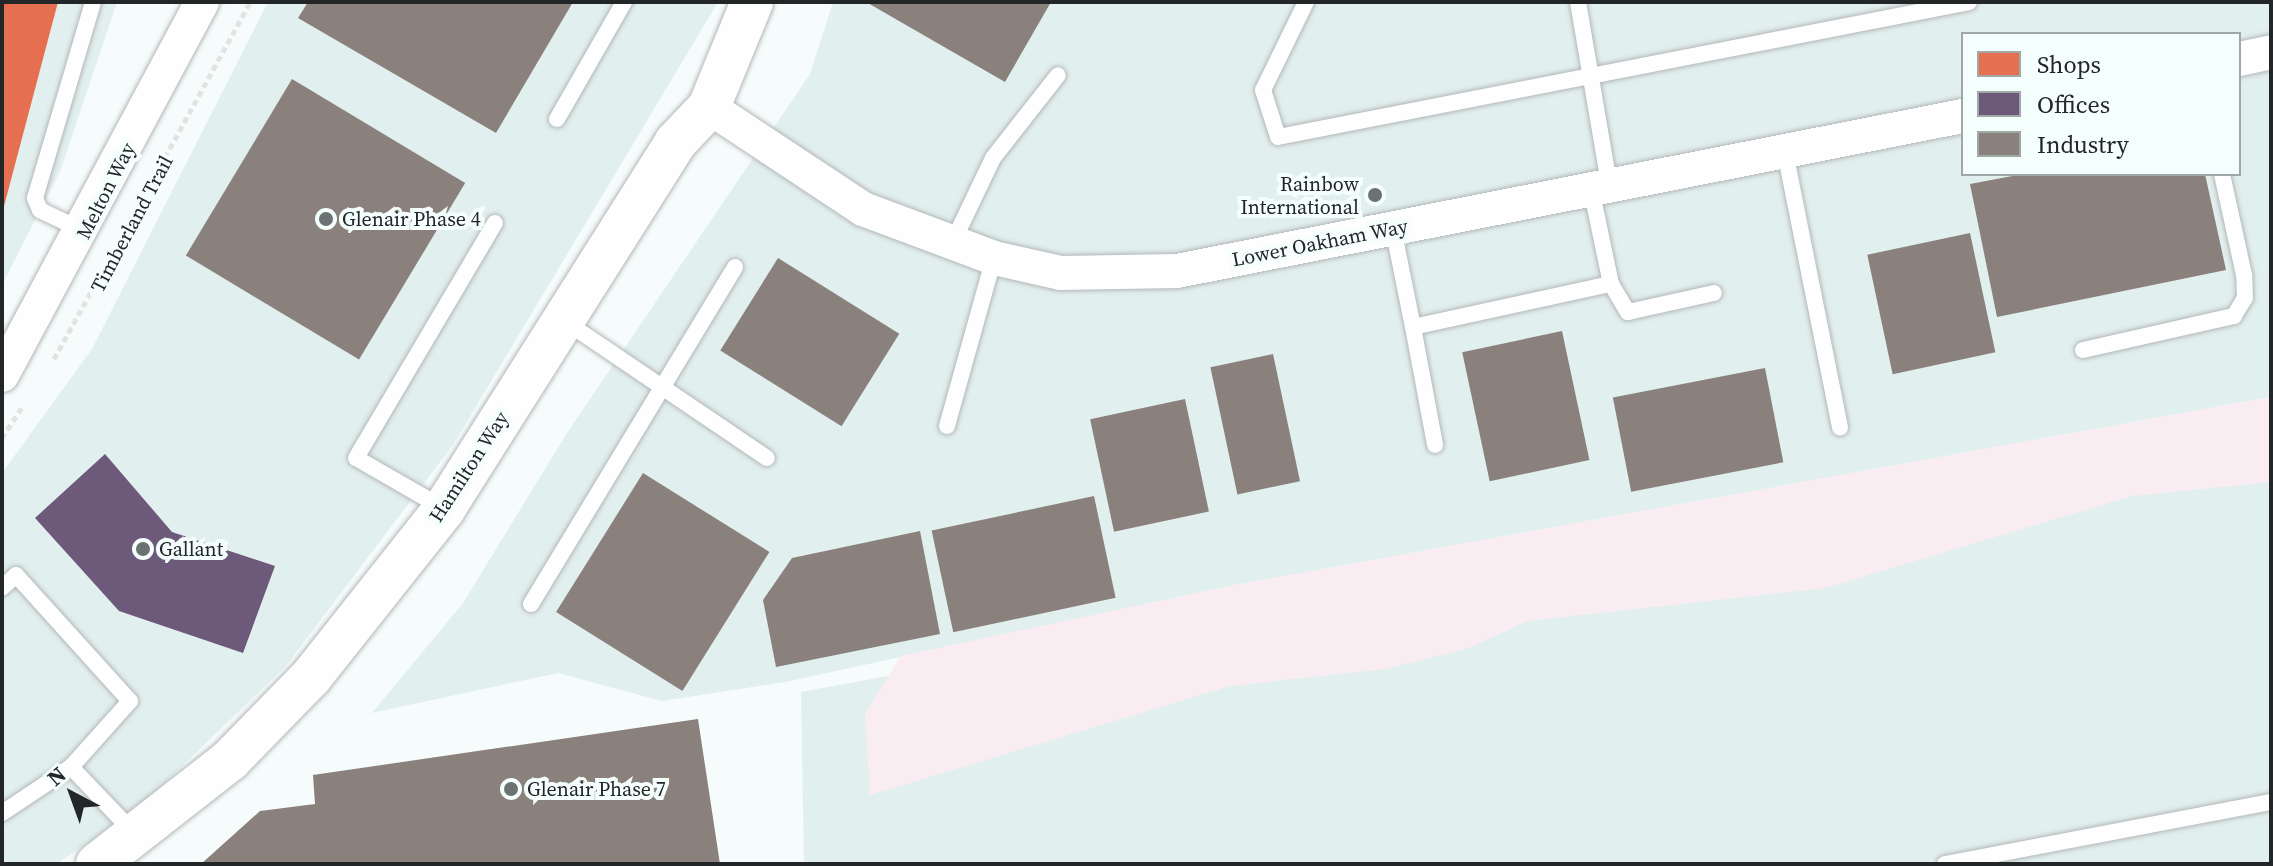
<!DOCTYPE html>
<style>
body{margin:0}
#map{position:relative;width:2273px;height:866px;overflow:hidden;background:#f6fbfb;font-family:"Source Serif 4",serif}
div>[style]{position:absolute}
[style*='--x']{left:calc(var(--x)*1px);top:calc(var(--y)*1px);width:calc(var(--w)*1px);rotate:calc(var(--a)*1deg)}
.built>*{inset:0;background:#e2efef}
.green>*{inset:0;background:#faedf2}
.shops>*{inset:0;background:#e76f51}
.offices>*{inset:0;background:#6d597a}
.industry>*{inset:0;background:#8a817c;transform-origin:0 0}
.path>*{height:5px;margin-top:-2.5px;transform-origin:0;background:repeating-linear-gradient(90deg,#e2e3e3 0 6px,transparent 0 10px)}
.roads{filter:drop-shadow(0 0 2px #b3b7b7) drop-shadow(0 0 2px #b3b7b7)}
.service>*{height:16px;margin:-8px;padding:0 8px;transform-origin:8px;border-radius:8px;background:#fefefe}
.minor>*{height:34px;margin:-17px;padding:0 17px;transform-origin:17px;border-radius:17px;background:#fefefe}
.tertiary>*{height:42px;margin:-21px;padding:0 21px;transform-origin:21px;border-radius:21px;background:#fefefe}
.dots>*{width:22px;height:22px;translate:-50% -50%;box-sizing:border-box;border:4px solid #f3fefd;border-radius:50%}
span{translate:-50% -50%;white-space:nowrap;text-align:center;line-height:1.15;-webkit-text-stroke:8px #f3fefd;paint-order:stroke}
.poi-label{font-size:20px;color:#222626}
.right{translate:-100% -50%;text-align:right}
.left{translate:0 -50%;text-align:left}
.street-label{font-size:20px;color:#222626}
.frame{position:absolute;inset:0;border:4px solid #222626;pointer-events:none}
.legend{position:absolute;left:1961px;top:32px;width:280px;height:144px;box-sizing:border-box;background:#f3fefd;border:2px solid #9fa8a7;margin:0;padding:10px 14px;list-style:none;font-size:24px;color:#222626}
.legend li{display:flex;align-items:center;gap:16px;height:40px}
.legend b{width:40px;border:2px solid #9fa8a7}
.north{position:absolute;left:32px;top:754px;width:80px;height:80px;-webkit-text-stroke:6px #f3fefd;paint-order:stroke;rotate:319deg;font-size:22px;font-weight:700;line-height:32px;text-align:center;color:#222626}
.north::after{content:'';display:block;margin:auto;width:28px;height:36px;background:#222626;clip-path:polygon(50% 0,100% 100%,50% 72%,0 100%)}
</style>
<div id="map">
<div class="built">
<i style="clip-path:polygon(2px 2px,117px 2px,61px 169px,2px 285px)"></i>
<i style="clip-path:polygon(268px 2px,718px 2px,453px 445px,285px 667px,155px 792px,89px 842px,56px 864px,2px 864px,2px 473px,92px 349px)"></i>
<i style="clip-path:polygon(evenodd,833px 2px,2271px 2px,2271px 397px,1230px 586px,785px 682px,662px 701px,558px 673px,372px 713px,463px 603px,567px 433px,810px 74px,833px 2px,1963px 34px,2239px 34px,2239px 174px,1963px 174px,1963px 34px)"></i>
<i style="clip-path:polygon(2271px 421px,2271px 864px,804px 864px,801px 692px)"></i>
</div>
<div class="green">
<i style="clip-path:polygon(2271px 397px,2271px 482px,2132px 496px,1825px 588px,1527px 621px,1469px 648px,1385px 669px,1230px 686px,870px 795px,865px 714px,901px 656px,1230px 586px)"></i>
</div>
<div class="shops">
<i style="clip-path:polygon(2px 2px,58px 2px,3px 210px,2px 210px)"></i>
</div>
<div class="offices">
<i style="clip-path:polygon(105px 454px,172px 532px,275px 566px,243px 653px,119px 611px,35px 518px)"></i>
</div>
<div class="industry">
<i style="clip-path:polygon(308px 2px,573px 2px,496px 133px,298px 18px)"></i>
<i style="clip-path:polygon(866px 2px,1051px 2px,1005px 82px)"></i>
<i style="left:292px;top:79px;width:202px;height:206px;rotate:31deg"></i>
<i style="clip-path:polygon(2023px 174px,2205px 174px,2226px 270px,1997px 317px,1970px 184px)"></i>
<i style="left:1970px;top:233px;width:122px;height:105px;rotate:78deg"></i>
<i style="left:778px;top:258px;width:143px;height:109px;rotate:32deg"></i>
<i style="left:1562px;top:331px;width:132px;height:102px;rotate:78deg"></i>
<i style="left:1273px;top:354px;width:130px;height:64px;rotate:78deg"></i>
<i style="left:1765px;top:368px;width:96px;height:155px;rotate:79deg"></i>
<i style="left:1185px;top:399px;width:115px;height:97px;rotate:78deg"></i>
<i style="left:643px;top:473px;width:149px;height:164px;rotate:32deg"></i>
<i style="left:1094px;top:496px;width:104px;height:166px;rotate:78deg"></i>
<i style="clip-path:polygon(920px 531px,940px 634px,776px 667px,763px 600px,792px 558px)"></i>
<i style="clip-path:polygon(698px 719px,720px 864px,201px 864px,260px 811px,315px 804px,313px 775px)"></i>
</div>
<div class="path">
<i style="--x:54;--y:359;--w:407;--a:-61.2"></i>
<i style="--x:2;--y:438;--w:40;--a:-57.1"></i>
</div>
<div class="roads">
<div class="service">
<i style="--x:1306;--y:2;--w:98;--a:116"></i>
<i style="--x:1263;--y:90;--w:49;--a:72.3"></i>
<i style="--x:1278;--y:137;--w:704;--a:-11.05"></i>
<i style="--x:1578;--y:2;--w:185;--a:80.3"></i>
<i style="--x:557;--y:119;--w:135;--a:-60.2"></i>
<i style="--x:1785;--y:152;--w:281;--a:78.7"></i>
<i style="--x:1393;--y:228;--w:101;--a:78.6"></i>
<i style="--x:1413;--y:327;--w:203;--a:-12.3"></i>
<i style="--x:1611;--y:284;--w:98;--a:-101.8"></i>
<i style="--x:84;--y:231;--w:49;--a:-154.5"></i>
<i style="--x:40;--y:210;--w:13;--a:-113"></i>
<i style="--x:35;--y:198;--w:204;--a:-73.5"></i>
<i style="--x:952;--y:244;--w:95;--a:-64.5"></i>
<i style="--x:993;--y:158;--w:105;--a:-51.9"></i>
<i style="--x:1611;--y:284;--w:33;--a:59"></i>
<i style="--x:1628;--y:312;--w:88;--a:-12.5"></i>
<i style="--x:563;--y:320;--w:246;--a:34.1"></i>
<i style="--x:1413;--y:327;--w:120;--a:79.4"></i>
<i style="--x:2083;--y:350;--w:155;--a:-12.7"></i>
<i style="--x:2234;--y:316;--w:21;--a:-59"></i>
<i style="--x:2245;--y:298;--w:23;--a:-92"></i>
<i style="--x:2244;--y:275;--w:103;--a:-102.3"></i>
<i style="--x:947;--y:426;--w:174;--a:-74.4"></i>
<i style="--x:443;--y:508;--w:100;--a:-150.1"></i>
<i style="--x:356;--y:458;--w:273;--a:-59.4"></i>
<i style="--x:2;--y:588;--w:19;--a:-43"></i>
<i style="--x:16;--y:575;--w:170;--a:47.9"></i>
<i style="--x:130;--y:701;--w:89;--a:131.8"></i>
<i style="--x:71;--y:767;--w:83;--a:146.3"></i>
<i style="--x:531;--y:604;--w:394;--a:-58.8"></i>
<i style="--x:71;--y:767;--w:91;--a:46.3"></i>
<i style="--x:1945;--y:864;--w:332;--a:-10.8"></i>
</div>
<div class="minor">
<i style="--x:2239;--y:59;--w:33;--a:-12"></i>
<i style="--x:709;--y:107;--w:185;--a:33.5"></i>
<i style="--x:863;--y:209;--w:140;--a:20.5"></i>
<i style="--x:994;--y:258;--w:69;--a:12.6"></i>
<i style="--x:1061;--y:273;--w:116;--a:-1"></i>
<i style="--x:1177;--y:271;--w:801;--a:-11.16"></i>
<i style="--x:2;--y:375;--w:423;--a:-61.8"></i>
</div>
<div class="tertiary">
<i style="--x:97;--y:864;--w:169;--a:-38"></i>
<i style="--x:230;--y:760;--w:116;--a:-45.7"></i>
<i style="--x:311;--y:677;--w:214;--a:-51.6"></i>
<i style="--x:444;--y:509;--w:433;--a:-57.7"></i>
<i style="--x:675;--y:143;--w:50;--a:-46.6"></i>
<i style="--x:709;--y:107;--w:113;--a:-67.7"></i>
</div>
</div>
<div class="dots">
<i style="left:1375px;top:195px;background:#6c7171"></i>
<i style="left:326px;top:219px;background:#6c7171"></i>
<i style="left:143px;top:549px;background:#6c7171"></i>
<i style="left:511px;top:789px;background:#6c7171"></i>
</div>
<div class="poi-label">
<span class="right" style="left:1359px;top:196px">Rainbow<br>International</span>
<span class="left" style="left:342px;top:219px">Glenair Phase 4</span>
<span class="left" style="left:159px;top:549px">Gallant</span>
<span class="left" style="left:527px;top:789px">Glenair Phase 7</span>
</div>
<div class="street-label">
<span style="left:106px;top:191px;rotate:-63deg">Melton Way</span>
<span style="left:132px;top:224px;rotate:-62deg">Timberland Trail</span>
<span style="left:1320px;top:243px;rotate:-11deg">Lower Oakham Way</span>
<span style="left:469px;top:467px;rotate:-57deg">Hamilton Way</span>
</div>
<div class="frame"></div>
<ul class="legend">
<li><b style="height:22px;background:#e76f51"></b>Shops</li>
<li><b style="height:22px;background:#6d597a"></b>Offices</li>
<li><b style="height:22px;background:#8a817c"></b>Industry</li>
</ul>
<div class="north">N</div>
</div>
